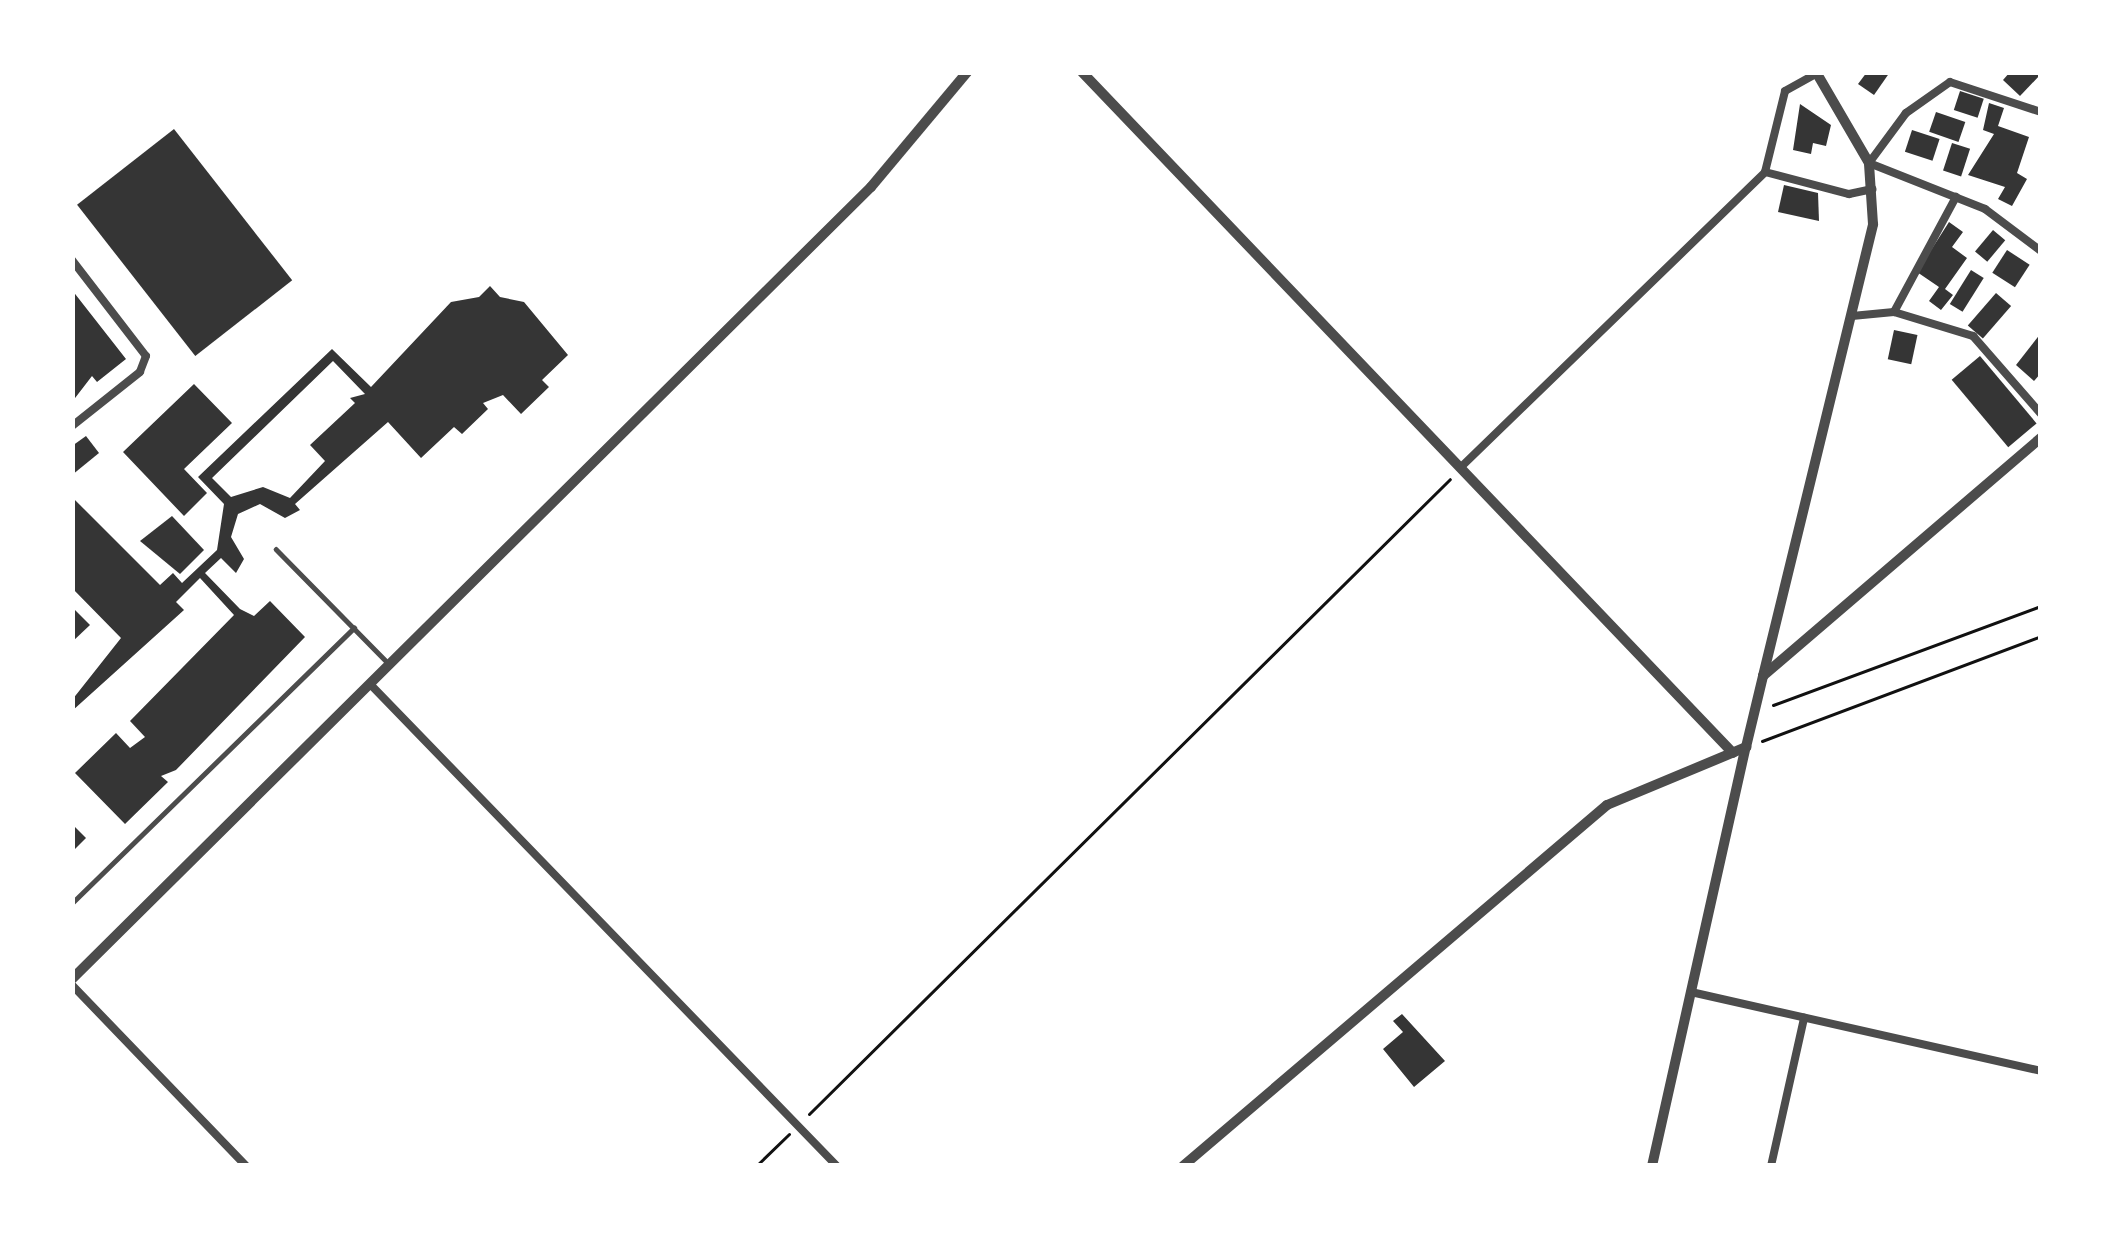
<!DOCTYPE html>
<style>
body{margin:0}
#map{position:relative;width:2113px;height:1238px;overflow:hidden;background:#fff;font-family:Ubuntu,sans-serif}
div>[style]{position:absolute}
[style*='--x']{left:calc(var(--x)*1px);top:calc(var(--y)*1px);width:calc(var(--w)*1px);rotate:calc(var(--a)*1deg)}
.building>*{inset:0;background:#353535;transform-origin:0 0}
.path>*{height:3px;margin:-1.5px;padding:0 1.5px;transform-origin:1.5px;border-radius:1.5px;background:#111}
.service>*{height:4.5px;margin:-2.25px;padding:0 2.25px;transform-origin:2.25px;border-radius:2.25px;background:#4c4c4c}
.minor>*{height:8px;margin:-4px;padding:0 4px;transform-origin:4px;border-radius:4px;background:#4c4c4c}
.tertiary>*{height:10px;margin:-5px;padding:0 5px;transform-origin:5px;border-radius:5px;background:#4c4c4c}
span{translate:-50% -50%;white-space:nowrap;text-align:center;line-height:1.15;-webkit-text-stroke:10px #fff;paint-order:stroke}
.frame{position:absolute;inset:0;border:75px solid #fff;pointer-events:none}
</style>
<div id="map">
<div class="building">
<i style="clip-path:polygon(1867px 72px,1890px 72px,1874px 95px,1858px 84px)"></i>
<i style="clip-path:polygon(2010px 72px,2041px 72px,2041px 74px,2020px 96px,2003px 80px)"></i>
<i style="left:1960px;top:91px;width:25px;height:20px;rotate:18deg"></i>
<i style="clip-path:polygon(1989px 103px,2004px 108px,1998px 126px,2029px 137px,2017px 173px,2027px 179px,2012px 206px,1998px 199px,2005px 187px,1968px 175px,1994px 134px,1983px 130px)"></i>
<i style="clip-path:polygon(1800px 104px,1831px 125px,1826px 146px,1813px 143px,1811px 154px,1793px 150px)"></i>
<i style="left:1936px;top:112px;width:31px;height:21px;rotate:19deg"></i>
<i style="left:174px;top:129px;width:192px;height:123px;rotate:52deg"></i>
<i style="left:1912px;top:130px;width:29px;height:23px;rotate:18deg"></i>
<i style="left:1952px;top:143px;width:19px;height:29px;rotate:18deg"></i>
<i style="clip-path:polygon(1784px 185px,1818px 193px,1819px 221px,1778px 212px)"></i>
<i style="clip-path:polygon(1949px 222px,1963px 232px,1952px 247px,1967px 258px,1945px 289px,1953px 295px,1941px 310px,1929px 301px,1939px 287px,1917px 272px)"></i>
<i style="left:1993px;top:230px;width:16px;height:28px;rotate:40deg"></i>
<i style="left:2007px;top:250px;width:27px;height:27px;rotate:33deg"></i>
<i style="left:1971px;top:270px;width:15px;height:40px;rotate:32deg"></i>
<i style="clip-path:polygon(evenodd,490px 286px,500px 297px,524px 302px,568px 355px,542px 380px,549px 387px,521px 414px,503px 395px,483px 403px,488px 409px,462px 434px,454px 427px,421px 458px,388px 422px,295px 504px,300px 510px,285px 518px,260px 504px,238px 514px,231px 537px,244px 559px,236px 573px,221px 558px,205px 573px,240px 609px,254px 616px,270px 601px,305px 637px,176px 770px,161px 776px,168px 782px,125px 824px,75px 773px,116px 733px,130px 748px,145px 737px,130px 721px,234px 615px,200px 578px,176px 602px,184px 610px,72px 711px,72px 700px,121px 638px,72px 588px,72px 497px,160px 585px,173px 573px,182px 583px,217px 550px,224px 504px,198px 477px,332px 349px,371px 387px,451px 302px,479px 297px,490px 286px,333px 361px,365px 394px,350px 398px,355px 403px,310px 445px,325px 461px,290px 498px,263px 487px,231px 497px,212px 478px,333px 361px)"></i>
<i style="clip-path:polygon(72px 290px,126px 359px,97px 382px,92px 376px,72px 402px)"></i>
<i style="left:1996px;top:293px;width:20px;height:43px;rotate:41deg"></i>
<i style="left:1894px;top:330px;width:24px;height:30px;rotate:12deg"></i>
<i style="clip-path:polygon(2041px 333px,2041px 373px,2034px 381px,2016px 365px)"></i>
<i style="left:1980px;top:356px;width:88px;height:37px;rotate:50deg"></i>
<i style="clip-path:polygon(194px 384px,232px 423px,184px 469px,207px 493px,184px 516px,123px 452px)"></i>
<i style="clip-path:polygon(86px 436px,99px 453px,72px 475px,72px 446px)"></i>
<i style="clip-path:polygon(172px 516px,204px 550px,180px 574px,140px 541px)"></i>
<i style="clip-path:polygon(72px 607px,90px 625px,72px 642px)"></i>
<i style="clip-path:polygon(72px 824px,86px 838px,72px 852px)"></i>
<i style="clip-path:polygon(1402px 1014px,1445px 1061px,1414px 1087px,1383px 1049px,1403px 1032px,1393px 1021px)"></i>
</div>
<div class="path">
<i style="--x:1773;--y:705;--w:286;--a:-20.3"></i>
<i style="--x:1762;--y:741;--w:298;--a:-20.6"></i>
<i style="--x:809;--y:1114;--w:902;--a:-44.73"></i>
<i style="--x:756;--y:1166;--w:46;--a:-44.1"></i>
</div>
<div class="service">
<i style="--x:276;--y:549;--w:163;--a:45.5"></i>
<i style="--x:72;--y:903;--w:394;--a:-44.3"></i>
</div>
<div class="minor">
<i style="--x:2041;--y:112;--w:96;--a:-161.8"></i>
<i style="--x:1950;--y:82;--w:54;--a:144.8"></i>
<i style="--x:1906;--y:113;--w:62;--a:126.5"></i>
<i style="--x:1869;--y:163;--w:125;--a:21.6"></i>
<i style="--x:1985;--y:209;--w:70;--a:36.9"></i>
<i style="--x:1765;--y:172;--w:87;--a:14.7"></i>
<i style="--x:1849;--y:194;--w:24;--a:-12"></i>
<i style="--x:72;--y:260;--w:121;--a:52.4"></i>
<i style="--x:146;--y:356;--w:17;--a:111"></i>
<i style="--x:140;--y:372;--w:87;--a:141.5"></i>
<i style="--x:1894;--y:312;--w:131;--a:-61.7"></i>
<i style="--x:1852;--y:316;--w:42;--a:-5.4"></i>
<i style="--x:1894;--y:312;--w:83;--a:16.9"></i>
<i style="--x:1973;--y:336;--w:103;--a:48.9"></i>
<i style="--x:1460;--y:468;--w:425;--a:-44.1"></i>
<i style="--x:1765;--y:172;--w:83;--a:-76.1"></i>
<i style="--x:1785;--y:91;--w:35;--a:-29"></i>
<i style="--x:370;--y:684;--w:671;--a:45.91"></i>
<i style="--x:72;--y:985;--w:251;--a:46.1"></i>
<i style="--x:1691;--y:992;--w:359;--a:12.7"></i>
<i style="--x:1771;--y:1166;--w:152;--a:-77.4"></i>
</div>
<div class="tertiary">
<i style="--x:1082;--y:72;--w:942;--a:46.29"></i>
<i style="--x:1763;--y:676;--w:465;--a:-76.3"></i>
<i style="--x:1873;--y:224;--w:61;--a:-93.8"></i>
<i style="--x:1869;--y:163;--w:105;--a:-120.2"></i>
<i style="--x:72;--y:979;--w:1125;--a:-44.75"></i>
<i style="--x:871;--y:187;--w:150;--a:-50.1"></i>
<i style="--x:1183;--y:1166;--w:557;--a:-40.41"></i>
<i style="--x:1607;--y:805;--w:151;--a:-22.6"></i>
<i style="--x:1746;--y:747;--w:73;--a:-76.5"></i>
<i style="--x:1763;--y:676;--w:366;--a:-40.6"></i>
<i style="--x:1652;--y:1166;--w:429;--a:-77.4"></i>
</div>
<div class="frame"></div>
</div>
